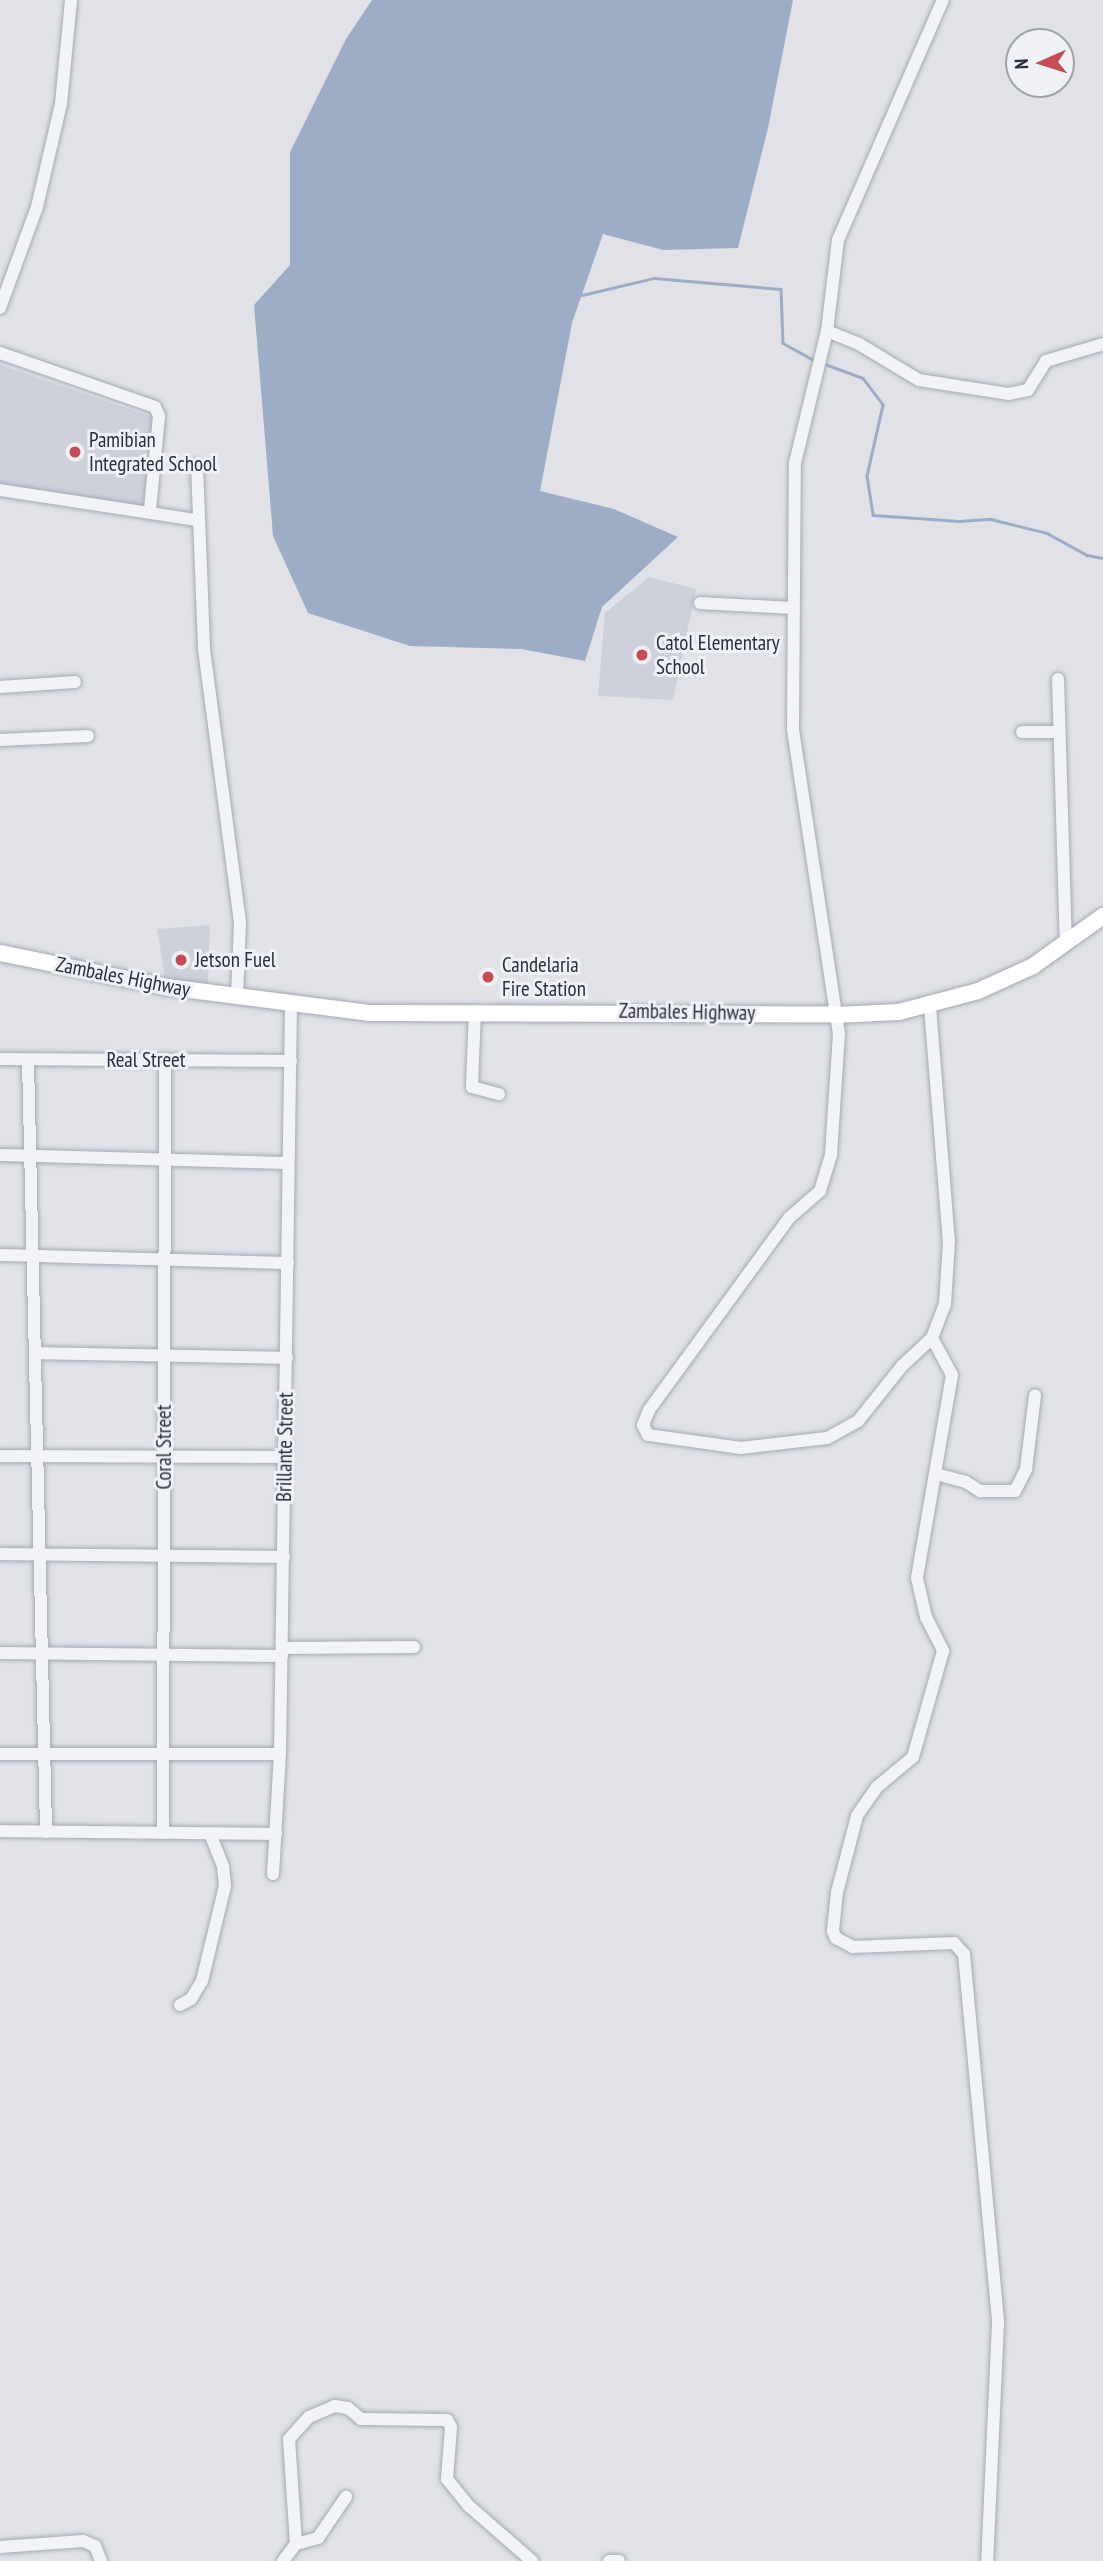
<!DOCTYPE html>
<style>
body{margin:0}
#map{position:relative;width:1103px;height:2561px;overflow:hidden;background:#e0e2e8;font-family:"PT Sans Narrow",sans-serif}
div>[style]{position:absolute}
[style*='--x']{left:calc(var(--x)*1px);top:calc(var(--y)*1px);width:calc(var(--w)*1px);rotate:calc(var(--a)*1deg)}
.built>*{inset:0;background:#ced1da}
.water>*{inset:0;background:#9dadc6}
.stream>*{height:2.5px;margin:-1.25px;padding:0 1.25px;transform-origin:1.25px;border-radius:1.25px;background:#9dadc6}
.roads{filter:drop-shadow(0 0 2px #a6a9b2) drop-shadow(0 0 2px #a6a9b2)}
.minor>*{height:12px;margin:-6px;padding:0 6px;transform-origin:6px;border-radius:6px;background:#f2f3f6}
.major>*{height:16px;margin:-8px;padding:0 8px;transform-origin:8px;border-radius:8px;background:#fff}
.dots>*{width:19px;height:19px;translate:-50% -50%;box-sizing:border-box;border:4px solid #eff1f6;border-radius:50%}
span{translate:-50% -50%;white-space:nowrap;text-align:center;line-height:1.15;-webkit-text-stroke:6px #eff1f6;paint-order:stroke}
.poi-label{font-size:21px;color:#2a2f3e}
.left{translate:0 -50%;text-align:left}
.street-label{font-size:21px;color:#2a2f3e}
.north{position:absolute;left:1005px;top:28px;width:70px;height:70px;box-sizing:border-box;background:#eff1f6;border:2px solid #a0a3ac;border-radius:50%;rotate:267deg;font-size:19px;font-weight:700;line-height:28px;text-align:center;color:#2a2f3e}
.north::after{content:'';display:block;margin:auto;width:24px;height:32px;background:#c54c53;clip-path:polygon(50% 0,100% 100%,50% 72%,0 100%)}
</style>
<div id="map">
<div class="built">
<i style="clip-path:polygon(0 365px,153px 417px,143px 507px,0 487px)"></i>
<i style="clip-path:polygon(649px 577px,696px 589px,673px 700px,598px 696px,605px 613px)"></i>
<i style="clip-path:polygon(210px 925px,208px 985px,165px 977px,157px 929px)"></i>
</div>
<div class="water">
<i style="clip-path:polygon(372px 0,793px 0,768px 128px,738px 248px,663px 250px,603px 234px,572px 323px,540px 491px,614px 509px,678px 537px,602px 607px,585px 661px,521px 649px,410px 646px,308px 613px,273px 536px,254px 305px,290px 265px,290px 152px,346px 39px)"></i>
</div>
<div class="stream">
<i style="--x:582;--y:295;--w:74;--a:-13.3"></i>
<i style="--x:654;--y:278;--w:127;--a:5"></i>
<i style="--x:781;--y:289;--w:54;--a:87.9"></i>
<i style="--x:783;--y:343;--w:37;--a:29"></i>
<i style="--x:825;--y:364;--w:40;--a:20.2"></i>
<i style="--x:863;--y:378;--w:34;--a:53"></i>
<i style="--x:883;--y:405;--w:73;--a:102.7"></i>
<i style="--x:867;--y:476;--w:39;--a:81"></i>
<i style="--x:873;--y:515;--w:86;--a:4"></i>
<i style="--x:959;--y:521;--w:32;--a:-4"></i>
<i style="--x:991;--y:519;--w:58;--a:14"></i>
<i style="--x:1047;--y:533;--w:46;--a:28.8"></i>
<i style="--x:1087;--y:555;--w:16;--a:11"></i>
</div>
<div class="roads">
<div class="minor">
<i style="--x:0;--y:308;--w:108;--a:-69.9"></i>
<i style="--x:37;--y:207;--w:106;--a:-76.9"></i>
<i style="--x:61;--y:104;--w:104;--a:-84.5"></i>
<i style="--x:827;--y:331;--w:35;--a:22"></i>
<i style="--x:859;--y:344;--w:70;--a:31"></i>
<i style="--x:919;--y:380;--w:90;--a:8.9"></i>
<i style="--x:1008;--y:394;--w:20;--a:-11"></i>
<i style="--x:1028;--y:390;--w:34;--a:-58"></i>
<i style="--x:1046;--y:361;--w:59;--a:-16.6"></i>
<i style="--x:0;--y:353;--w:164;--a:19.2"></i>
<i style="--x:155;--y:407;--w:10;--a:66"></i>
<i style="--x:159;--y:416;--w:94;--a:95.5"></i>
<i style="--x:197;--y:465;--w:184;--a:87.8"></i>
<i style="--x:204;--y:649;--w:275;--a:82.5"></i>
<i style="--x:240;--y:922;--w:75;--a:92.3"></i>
<i style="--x:0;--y:490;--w:198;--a:8.7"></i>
<i style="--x:700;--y:603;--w:92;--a:3.1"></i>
<i style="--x:1058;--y:679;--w:263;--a:88.3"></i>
<i style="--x:0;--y:687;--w:75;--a:-3.8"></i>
<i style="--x:1022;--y:732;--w:37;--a:0"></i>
<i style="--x:0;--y:740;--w:88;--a:-2.6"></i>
<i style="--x:930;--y:1007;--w:235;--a:85.4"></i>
<i style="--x:949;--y:1241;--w:63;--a:93.6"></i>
<i style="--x:945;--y:1304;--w:36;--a:111"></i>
<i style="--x:932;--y:1338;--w:41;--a:137"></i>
<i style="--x:902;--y:1366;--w:70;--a:128.7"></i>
<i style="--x:858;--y:1421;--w:35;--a:151"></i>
<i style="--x:827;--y:1438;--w:87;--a:173.4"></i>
<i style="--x:741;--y:1448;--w:94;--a:-172"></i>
<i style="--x:648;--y:1435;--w:11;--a:-117"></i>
<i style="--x:643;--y:1425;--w:16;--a:-68"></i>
<i style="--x:649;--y:1410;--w:238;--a:-53.9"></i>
<i style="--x:789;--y:1218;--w:41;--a:-41.1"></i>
<i style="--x:820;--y:1191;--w:39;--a:-73"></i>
<i style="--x:831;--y:1154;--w:120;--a:-86.2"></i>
<i style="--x:839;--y:1034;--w:308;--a:-98.6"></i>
<i style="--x:793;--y:729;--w:266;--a:-89.6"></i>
<i style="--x:795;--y:463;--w:136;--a:-76.4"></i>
<i style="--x:827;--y:331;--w:92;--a:-83.1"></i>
<i style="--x:838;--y:240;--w:262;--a:-66.4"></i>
<i style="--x:475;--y:1011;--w:76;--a:92.3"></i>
<i style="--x:472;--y:1087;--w:28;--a:15"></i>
<i style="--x:0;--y:1059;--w:291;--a:0.4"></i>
<i style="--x:28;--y:1060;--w:772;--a:88.66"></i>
<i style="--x:0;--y:1155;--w:288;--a:1.6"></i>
<i style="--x:0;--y:1255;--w:288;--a:1.6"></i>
<i style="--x:932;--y:1338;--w:42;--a:61.6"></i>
<i style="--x:952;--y:1375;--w:206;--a:99.8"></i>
<i style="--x:917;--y:1578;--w:40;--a:77"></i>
<i style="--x:926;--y:1617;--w:38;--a:63"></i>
<i style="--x:943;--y:1651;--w:110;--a:105.8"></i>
<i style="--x:913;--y:1757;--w:47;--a:140.2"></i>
<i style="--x:877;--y:1787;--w:35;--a:125"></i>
<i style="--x:857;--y:1816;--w:79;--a:104.7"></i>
<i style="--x:837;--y:1892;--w:39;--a:96"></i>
<i style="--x:833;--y:1931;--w:8;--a:67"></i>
<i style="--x:836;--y:1938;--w:19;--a:28"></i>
<i style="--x:853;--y:1947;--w:101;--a:-2.3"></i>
<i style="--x:954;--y:1943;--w:15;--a:48"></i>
<i style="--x:964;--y:1954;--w:371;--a:84.7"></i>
<i style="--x:998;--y:2323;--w:238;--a:92.6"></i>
<i style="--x:36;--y:1353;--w:251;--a:1.1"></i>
<i style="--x:0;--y:1456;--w:284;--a:0.2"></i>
<i style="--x:936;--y:1474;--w:31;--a:15"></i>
<i style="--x:966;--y:1482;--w:17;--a:33"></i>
<i style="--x:980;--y:1491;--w:35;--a:0"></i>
<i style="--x:1015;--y:1491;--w:25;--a:-63"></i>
<i style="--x:1026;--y:1469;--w:74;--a:-83"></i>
<i style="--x:0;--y:1554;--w:284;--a:0.6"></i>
<i style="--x:282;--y:1648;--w:132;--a:-0.4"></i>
<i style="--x:0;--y:1653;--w:282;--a:0.6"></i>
<i style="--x:0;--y:1754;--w:280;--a:0"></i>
<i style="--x:0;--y:1831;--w:276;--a:0.6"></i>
<i style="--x:163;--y:1833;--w:773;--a:-89.85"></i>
<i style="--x:273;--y:1874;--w:120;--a:-86.7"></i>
<i style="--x:280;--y:1754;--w:748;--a:-89.16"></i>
<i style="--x:180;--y:2005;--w:13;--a:-29"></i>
<i style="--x:191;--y:1999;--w:21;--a:-59"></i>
<i style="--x:202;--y:1981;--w:98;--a:-76.4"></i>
<i style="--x:225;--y:1886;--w:20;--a:-96"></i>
<i style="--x:223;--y:1866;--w:35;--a:-112"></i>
<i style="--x:296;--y:2544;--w:23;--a:-15"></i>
<i style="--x:318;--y:2538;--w:50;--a:-55.7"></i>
<i style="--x:0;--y:2547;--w:83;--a:-4.1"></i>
<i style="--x:83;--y:2541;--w:13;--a:23"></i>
<i style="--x:95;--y:2546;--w:16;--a:68"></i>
<i style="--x:283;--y:2561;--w:21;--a:-53"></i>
<i style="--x:296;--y:2544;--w:105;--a:-93.8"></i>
<i style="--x:289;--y:2439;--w:30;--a:-48"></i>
<i style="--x:309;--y:2417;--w:28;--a:-23"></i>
<i style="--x:335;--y:2406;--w:13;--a:9"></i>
<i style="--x:348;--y:2408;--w:17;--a:40"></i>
<i style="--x:361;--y:2419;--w:86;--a:0.7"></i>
<i style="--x:447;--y:2420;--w:8;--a:60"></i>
<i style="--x:451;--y:2427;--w:52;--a:94.4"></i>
<i style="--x:447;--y:2479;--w:35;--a:51"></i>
<i style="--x:469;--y:2506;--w:84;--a:41.1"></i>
<i style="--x:609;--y:2561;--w:10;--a:0"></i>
</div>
<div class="major">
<i style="--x:0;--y:953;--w:170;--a:11.5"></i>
<i style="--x:167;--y:987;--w:205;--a:7.3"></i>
<i style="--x:370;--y:1013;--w:465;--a:0.2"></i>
<i style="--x:835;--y:1015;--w:64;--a:-2.7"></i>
<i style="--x:899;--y:1012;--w:82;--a:-14.9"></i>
<i style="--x:978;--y:991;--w:60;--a:-24.4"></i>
<i style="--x:1033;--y:966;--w:86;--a:-35.5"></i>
</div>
</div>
<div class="dots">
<i style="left:75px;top:452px;background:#c54c53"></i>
<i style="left:642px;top:655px;background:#c54c53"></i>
<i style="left:181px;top:960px;background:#c54c53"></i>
<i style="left:488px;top:977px;background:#c54c53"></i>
</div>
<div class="poi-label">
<span class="left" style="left:89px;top:452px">Pamibian<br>Integrated School</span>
<span class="left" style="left:656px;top:655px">Catol Elementary<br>School</span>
<span class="left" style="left:195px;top:960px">Jetson Fuel</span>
<span class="left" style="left:502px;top:977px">Candelaria<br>Fire Station</span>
</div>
<div class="street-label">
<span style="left:123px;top:977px;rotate:11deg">Zambales Highway</span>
<span style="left:687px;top:1012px;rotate:1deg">Zambales Highway</span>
<span style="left:146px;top:1060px">Real Street</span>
<span style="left:164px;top:1447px;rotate:-90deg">Coral Street</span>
<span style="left:285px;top:1447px;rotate:-89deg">Brillante Street</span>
</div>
<div class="north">N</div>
</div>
